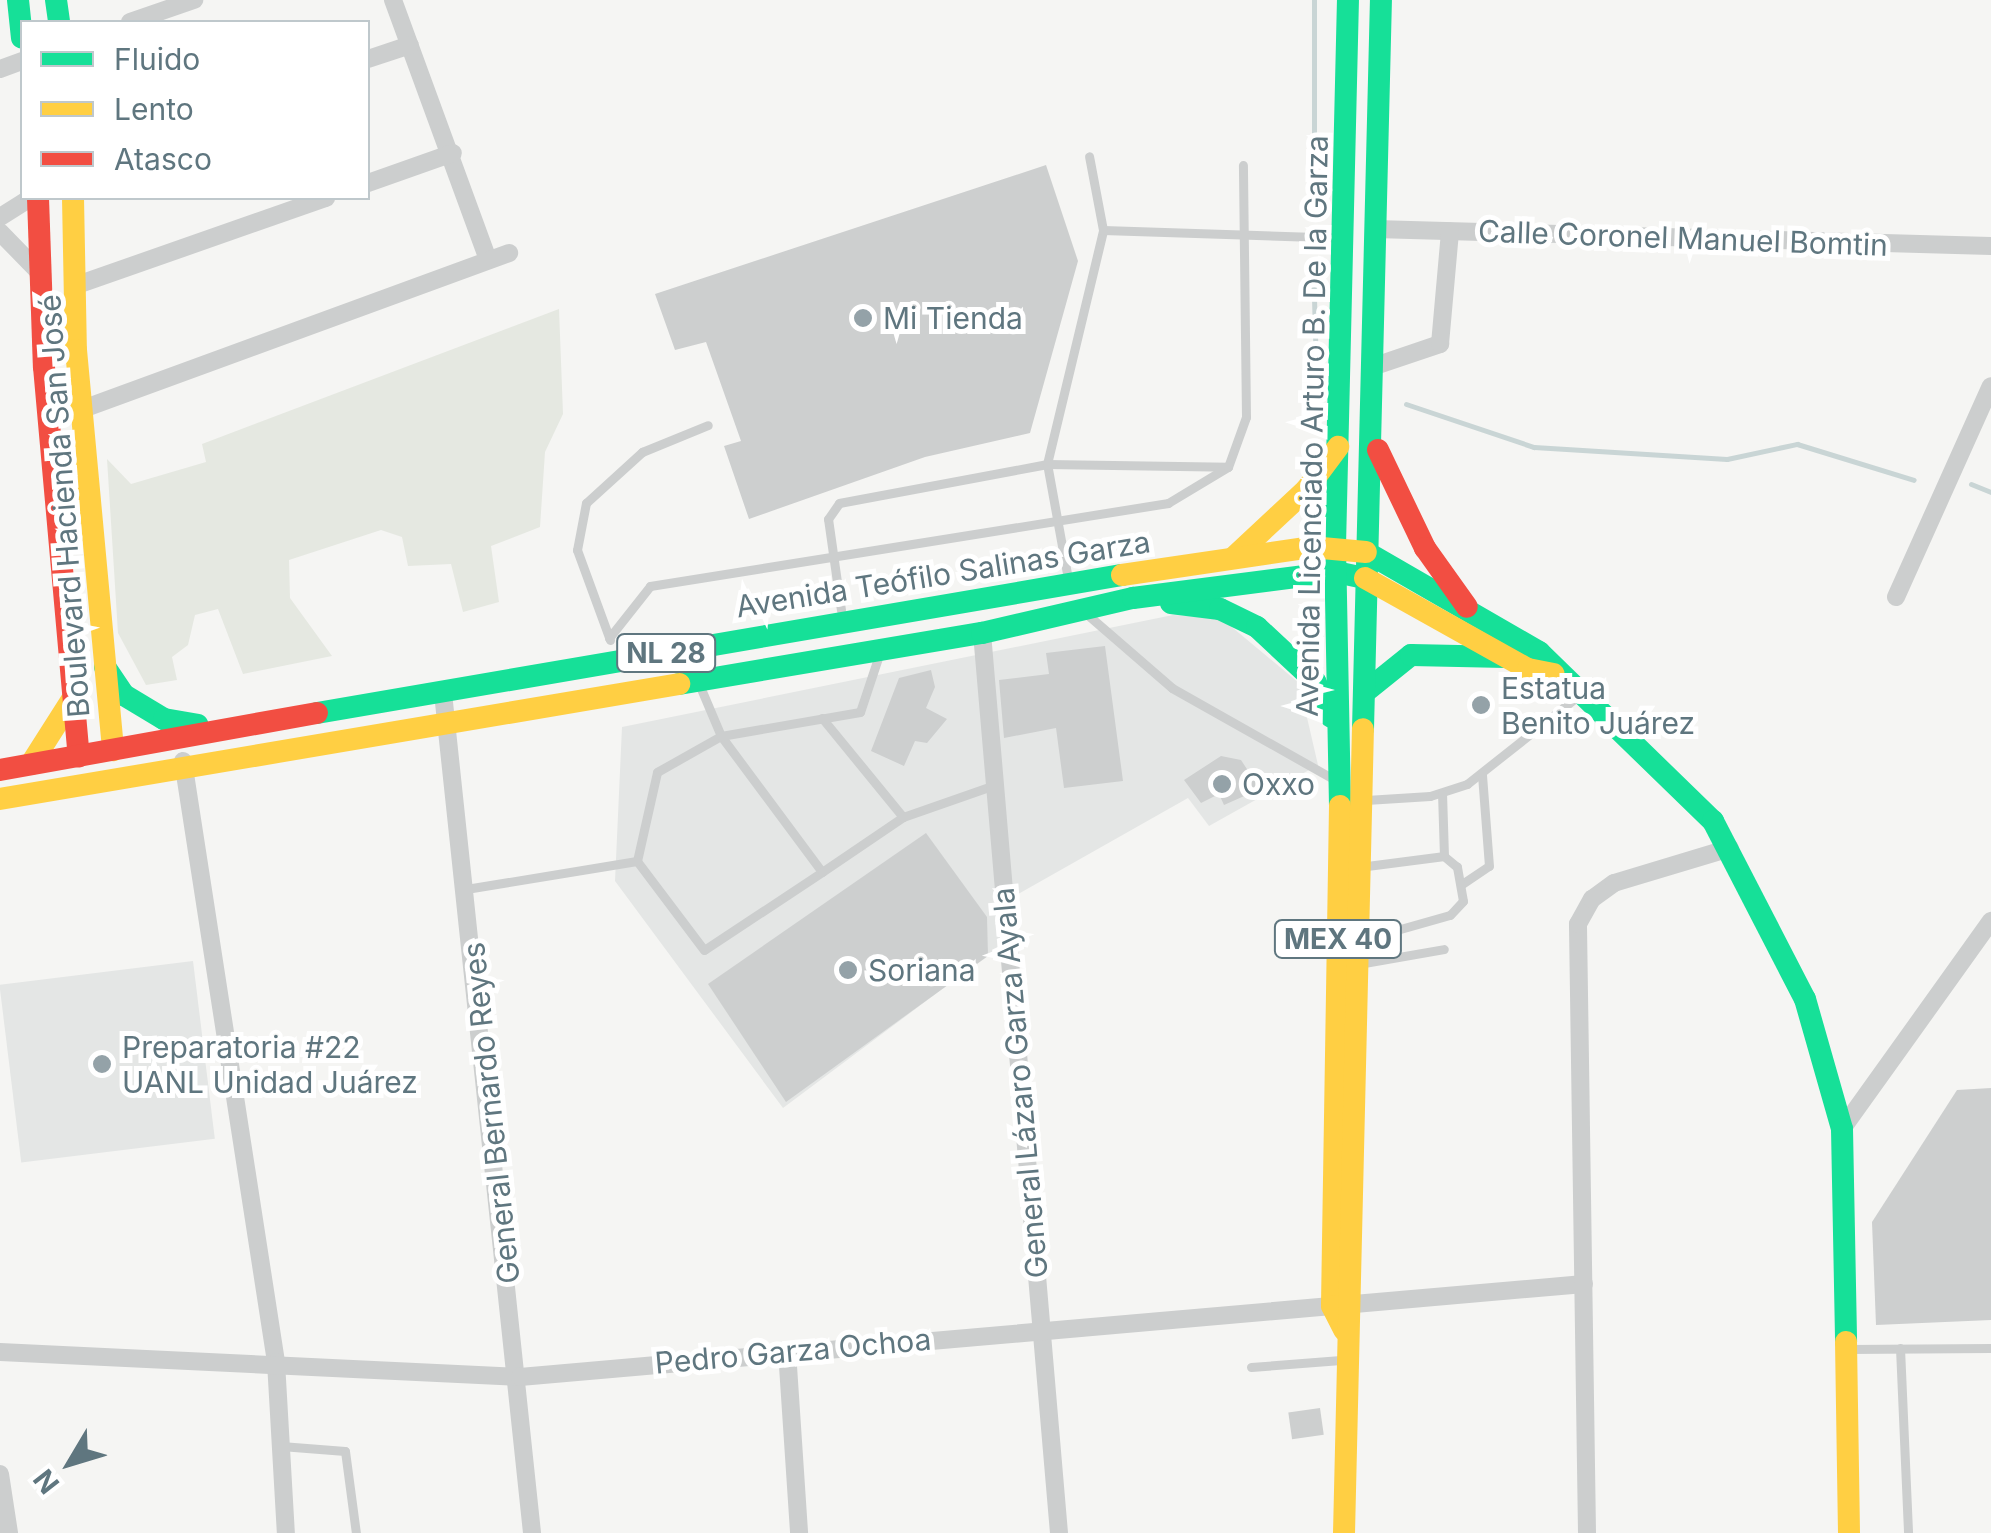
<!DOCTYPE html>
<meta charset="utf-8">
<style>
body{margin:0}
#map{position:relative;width:1991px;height:1533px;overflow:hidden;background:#f5f5f3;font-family:Inter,sans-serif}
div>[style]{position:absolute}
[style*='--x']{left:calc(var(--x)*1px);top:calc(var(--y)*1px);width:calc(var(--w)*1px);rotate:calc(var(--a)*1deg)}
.built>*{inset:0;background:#e4e6e5;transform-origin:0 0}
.green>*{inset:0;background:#e5e8e1}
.stream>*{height:5px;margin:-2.5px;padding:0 2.5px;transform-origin:2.5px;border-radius:2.5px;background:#c9d5d5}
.building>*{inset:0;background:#cdcfcf;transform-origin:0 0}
.lane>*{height:9px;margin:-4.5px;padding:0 4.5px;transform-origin:4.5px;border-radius:4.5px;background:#cccece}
.street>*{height:18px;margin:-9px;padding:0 9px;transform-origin:9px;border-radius:9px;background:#cccece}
.fast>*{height:22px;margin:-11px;padding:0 11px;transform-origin:11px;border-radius:11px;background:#16e098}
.slow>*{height:22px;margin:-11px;padding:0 11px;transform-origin:11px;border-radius:11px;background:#ffcf43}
.jam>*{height:22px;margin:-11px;padding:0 11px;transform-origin:11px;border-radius:11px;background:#f24e42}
.dots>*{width:28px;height:28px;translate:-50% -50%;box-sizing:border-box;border:5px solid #fff;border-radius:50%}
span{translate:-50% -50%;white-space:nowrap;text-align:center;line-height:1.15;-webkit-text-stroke:10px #fff;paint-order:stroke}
.shield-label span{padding:2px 8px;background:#fff;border:2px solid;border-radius:8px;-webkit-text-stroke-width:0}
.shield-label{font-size:28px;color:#5f767f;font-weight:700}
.street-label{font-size:30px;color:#5f767f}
.poi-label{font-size:30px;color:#5f767f}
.left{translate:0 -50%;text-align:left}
.legend{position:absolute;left:20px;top:20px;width:350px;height:180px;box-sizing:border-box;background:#fff;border:2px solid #bfc8cc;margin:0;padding:12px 18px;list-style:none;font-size:30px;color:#5f767f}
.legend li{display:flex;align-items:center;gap:20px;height:50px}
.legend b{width:50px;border:2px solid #bfc8cc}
.north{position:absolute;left:20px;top:1413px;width:100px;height:100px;-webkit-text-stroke:8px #fff;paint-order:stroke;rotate:232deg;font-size:28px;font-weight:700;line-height:40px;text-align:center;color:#5f767f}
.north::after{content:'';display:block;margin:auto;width:35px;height:45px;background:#5f767f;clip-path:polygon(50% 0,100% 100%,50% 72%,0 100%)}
</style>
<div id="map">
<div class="built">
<i style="clip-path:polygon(1173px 615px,1221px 618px,1299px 683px,1318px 765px,1209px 826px,1188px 798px,1013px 897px,1001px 945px,783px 1108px,615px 881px,622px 727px)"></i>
<i style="left:193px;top:961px;width:179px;height:195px;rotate:83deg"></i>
</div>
<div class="green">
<i style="clip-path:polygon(559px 309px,563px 414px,545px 452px,540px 527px,491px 546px,499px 602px,463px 612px,451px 564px,408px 566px,402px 537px,381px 530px,289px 560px,290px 598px,332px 656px,243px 674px,218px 609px,195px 615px,188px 645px,172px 657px,177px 680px,146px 685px,118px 633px,107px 459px,131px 484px,206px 462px,202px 444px)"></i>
</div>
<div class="stream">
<i style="--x:1314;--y:202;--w:202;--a:-90"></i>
<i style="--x:1313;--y:262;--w:110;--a:88.4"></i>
<i style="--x:1316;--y:372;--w:13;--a:39"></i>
<i style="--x:1406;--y:404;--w:135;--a:18.6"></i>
<i style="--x:1534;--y:447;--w:193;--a:3.6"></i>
<i style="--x:1727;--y:459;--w:72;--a:-12.1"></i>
<i style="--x:1797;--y:444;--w:122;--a:17.1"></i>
<i style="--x:1971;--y:484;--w:22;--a:22"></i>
</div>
<div class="building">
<i style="clip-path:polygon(1046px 165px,1078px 261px,1030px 433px,925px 457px,749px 519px,724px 446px,741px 441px,706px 342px,675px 350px,655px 294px)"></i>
<i style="clip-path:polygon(1105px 646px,1123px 781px,1064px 788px,1056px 728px,1004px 738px,999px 680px,1049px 674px,1046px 653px)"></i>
<i style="clip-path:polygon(931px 670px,935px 687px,926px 708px,947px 719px,927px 743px,915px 741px,904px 766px,871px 751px,899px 678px)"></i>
<i style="clip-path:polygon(1221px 756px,1241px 760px,1260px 789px,1224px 805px,1219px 794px,1201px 803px,1184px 780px)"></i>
<i style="clip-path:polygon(926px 833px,987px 917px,988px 956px,786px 1102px,708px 984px)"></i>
<i style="clip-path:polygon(1991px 1088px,1991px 1320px,1876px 1325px,1872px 1222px,1957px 1090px)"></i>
<i style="left:1320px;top:1408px;width:27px;height:32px;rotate:82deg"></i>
</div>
<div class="lane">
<i style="--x:1103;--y:230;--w:236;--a:1.9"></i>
<i style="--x:1068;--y:579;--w:117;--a:-100.3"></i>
<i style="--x:1047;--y:464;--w:241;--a:-76.5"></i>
<i style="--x:1103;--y:230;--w:75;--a:-100.7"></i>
<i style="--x:841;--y:610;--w:92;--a:-98.1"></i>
<i style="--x:828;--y:519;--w:19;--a:-55"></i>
<i style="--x:839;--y:503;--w:212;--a:-10.6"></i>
<i style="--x:1047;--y:464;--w:181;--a:0.9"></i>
<i style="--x:1089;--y:616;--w:110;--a:40.9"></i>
<i style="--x:1172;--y:688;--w:184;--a:29.4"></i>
<i style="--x:609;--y:638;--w:66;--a:-51.7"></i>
<i style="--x:650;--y:586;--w:525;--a:-9.1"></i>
<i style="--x:1168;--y:503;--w:70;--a:-31"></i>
<i style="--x:1228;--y:467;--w:53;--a:-70.2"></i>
<i style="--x:1246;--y:417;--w:252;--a:-90.7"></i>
<i style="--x:610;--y:640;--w:96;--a:-110.1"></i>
<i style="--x:577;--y:550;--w:48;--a:-79.2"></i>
<i style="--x:586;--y:503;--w:76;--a:-42.3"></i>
<i style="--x:642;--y:452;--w:71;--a:-22.2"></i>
<i style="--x:699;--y:684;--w:56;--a:67.1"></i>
<i style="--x:721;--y:736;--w:169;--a:53.4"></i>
<i style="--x:822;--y:872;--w:141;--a:146.5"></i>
<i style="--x:704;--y:950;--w:111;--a:-127"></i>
<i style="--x:637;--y:861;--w:91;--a:-77.3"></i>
<i style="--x:657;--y:772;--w:73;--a:-29.4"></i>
<i style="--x:721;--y:736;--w:141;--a:-9.8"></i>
<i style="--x:860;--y:712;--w:60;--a:-71.6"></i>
<i style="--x:822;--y:718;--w:128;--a:50.7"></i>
<i style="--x:903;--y:817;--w:98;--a:145.8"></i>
<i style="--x:1366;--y:800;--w:64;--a:-3.6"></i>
<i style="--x:1430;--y:796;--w:39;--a:-18"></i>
<i style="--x:1467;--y:784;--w:142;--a:-38.4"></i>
<i style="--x:903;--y:817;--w:97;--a:-19.2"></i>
<i style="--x:1367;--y:866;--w:78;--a:-7.4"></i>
<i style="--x:1462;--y:884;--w:32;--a:-34"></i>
<i style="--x:1489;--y:866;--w:92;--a:-94.4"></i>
<i style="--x:466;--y:889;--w:173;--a:-9.3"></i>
<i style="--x:1365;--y:939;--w:88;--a:-15.8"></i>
<i style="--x:1450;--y:915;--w:19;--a:-47"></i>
<i style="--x:1463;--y:901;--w:35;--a:-100"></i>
<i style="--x:1457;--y:867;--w:17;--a:-140"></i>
<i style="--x:1444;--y:856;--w:62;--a:-91.8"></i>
<i style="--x:1364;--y:963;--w:81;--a:-9.9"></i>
<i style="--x:1900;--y:1348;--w:185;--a:87.5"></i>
<i style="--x:1849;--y:1349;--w:142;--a:-0.4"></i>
<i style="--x:1251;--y:1367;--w:90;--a:-4.4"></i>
<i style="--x:281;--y:1446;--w:64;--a:4.5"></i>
<i style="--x:345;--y:1451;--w:83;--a:82.4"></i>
</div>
<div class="street">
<i style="--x:393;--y:0;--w:277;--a:69.9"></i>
<i style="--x:130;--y:22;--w:68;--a:-19"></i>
<i style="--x:368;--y:59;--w:44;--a:-18.4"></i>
<i style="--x:0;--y:69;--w:23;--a:-20"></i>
<i style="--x:368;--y:183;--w:90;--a:-19.4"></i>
<i style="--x:0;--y:217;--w:36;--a:-32"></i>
<i style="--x:1375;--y:229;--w:616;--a:1.58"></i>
<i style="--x:0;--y:232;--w:53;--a:45.8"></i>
<i style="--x:77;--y:285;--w:264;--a:-19.3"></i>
<i style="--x:1375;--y:366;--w:69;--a:-18.7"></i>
<i style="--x:1440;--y:344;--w:113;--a:-84.9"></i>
<i style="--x:80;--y:410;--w:457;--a:-20.1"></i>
<i style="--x:1896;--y:597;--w:231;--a:-65.8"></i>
<i style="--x:982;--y:633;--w:903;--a:85.11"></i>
<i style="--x:443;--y:693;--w:845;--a:83.95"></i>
<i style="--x:183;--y:761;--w:608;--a:81.2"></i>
<i style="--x:276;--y:1362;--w:171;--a:86.7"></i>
<i style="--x:1842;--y:1129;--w:256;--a:-54.4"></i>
<i style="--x:787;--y:1351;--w:182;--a:86.2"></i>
<i style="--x:0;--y:1352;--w:521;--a:2.75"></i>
<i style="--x:520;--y:1377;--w:1068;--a:-5"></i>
<i style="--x:0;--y:1474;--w:60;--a:81.3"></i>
<i style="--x:1587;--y:1533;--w:609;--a:-90.85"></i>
<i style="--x:1578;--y:924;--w:29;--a:-61"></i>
<i style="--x:1592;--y:899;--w:27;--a:-36"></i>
<i style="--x:1614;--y:883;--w:121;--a:-16.8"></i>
</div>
<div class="fast">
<i style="--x:18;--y:0;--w:38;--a:84"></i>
<i style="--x:56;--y:0;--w:22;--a:82"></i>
<i style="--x:1366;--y:552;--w:200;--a:30"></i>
<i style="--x:1539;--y:652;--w:243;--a:44.2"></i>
<i style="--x:1713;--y:821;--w:200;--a:62.7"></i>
<i style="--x:1805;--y:999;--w:135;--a:74.1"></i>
<i style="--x:1842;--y:1129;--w:213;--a:88.9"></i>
<i style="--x:1171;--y:603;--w:49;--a:7"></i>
<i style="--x:1220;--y:609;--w:41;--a:25.9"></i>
<i style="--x:1257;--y:627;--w:79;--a:43"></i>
<i style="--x:1315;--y:681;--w:39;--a:66"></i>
<i style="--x:105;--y:667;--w:34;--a:56"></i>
<i style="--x:124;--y:695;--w:47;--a:31"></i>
<i style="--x:164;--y:719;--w:34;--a:10"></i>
<i style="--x:679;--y:684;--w:307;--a:-9.6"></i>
<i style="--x:982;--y:633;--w:155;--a:-13.1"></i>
<i style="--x:1133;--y:598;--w:205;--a:-7.3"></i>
<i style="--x:1336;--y:572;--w:30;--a:12"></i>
<i style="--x:1365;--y:692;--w:59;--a:-38.8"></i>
<i style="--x:1411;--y:655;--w:95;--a:1.2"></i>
<i style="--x:317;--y:713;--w:817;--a:-9.73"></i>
<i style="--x:1363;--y:729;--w:729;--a:-88.59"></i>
<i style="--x:1340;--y:806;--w:260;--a:-91.1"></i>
<i style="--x:1335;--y:546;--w:546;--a:-88.64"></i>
</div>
<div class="slow">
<i style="--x:73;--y:198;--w:152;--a:88.9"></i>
<i style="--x:76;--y:350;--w:402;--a:84.7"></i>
<i style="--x:1233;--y:558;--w:100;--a:-43"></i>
<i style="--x:1306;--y:490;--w:54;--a:-53.3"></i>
<i style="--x:1122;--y:575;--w:191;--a:-8.4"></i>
<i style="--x:1311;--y:547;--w:55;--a:5.2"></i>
<i style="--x:1365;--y:578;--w:187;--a:29.2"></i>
<i style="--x:1528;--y:669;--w:26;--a:11"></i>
<i style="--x:31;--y:764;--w:84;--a:-57.6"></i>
<i style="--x:0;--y:799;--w:689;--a:-9.61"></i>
<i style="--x:1340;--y:806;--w:500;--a:90.92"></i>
<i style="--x:1332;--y:1306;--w:27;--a:63"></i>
<i style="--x:1846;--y:1342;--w:191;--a:89.1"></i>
<i style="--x:1344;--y:1533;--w:804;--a:-88.65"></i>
</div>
<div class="jam">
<i style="--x:38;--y:198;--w:169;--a:88"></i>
<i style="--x:44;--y:367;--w:391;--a:84.9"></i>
<i style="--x:1378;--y:450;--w:109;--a:64.4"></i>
<i style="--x:1425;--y:548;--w:72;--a:54.6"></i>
<i style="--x:0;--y:770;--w:322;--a:-10.2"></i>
</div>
<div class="dots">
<i style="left:863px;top:318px;background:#94a2a8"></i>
<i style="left:1481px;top:705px;background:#94a2a8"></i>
<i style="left:1222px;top:784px;background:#94a2a8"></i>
<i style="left:848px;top:970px;background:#94a2a8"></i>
<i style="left:102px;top:1064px;background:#94a2a8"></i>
</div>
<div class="shield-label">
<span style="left:666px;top:653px">NL 28</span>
<span style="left:1338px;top:939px">MEX 40</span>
</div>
<div class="street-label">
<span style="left:1683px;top:238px;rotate:2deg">Calle Coronel Manuel Bomtin</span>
<span style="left:1312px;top:426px;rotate:-89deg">Avenida Licenciado Arturo B. De la Garza</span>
<span style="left:64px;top:506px;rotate:-94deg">Boulevard Hacienda San José</span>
<span style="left:943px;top:574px;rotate:-9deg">Avenida Teófilo Salinas Garza</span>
<span style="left:1020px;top:1083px;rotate:-95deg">General Lázaro Garza Ayala</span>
<span style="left:491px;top:1113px;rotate:-96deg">General Bernardo Reyes</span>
<span style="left:793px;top:1351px;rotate:-5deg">Pedro Garza Ochoa</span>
</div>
<div class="poi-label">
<span class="left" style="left:883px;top:318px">Mi Tienda</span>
<span class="left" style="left:1501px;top:705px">Estatua<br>Benito Juárez</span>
<span class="left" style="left:1242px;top:784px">Oxxo</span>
<span class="left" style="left:868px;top:970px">Soriana</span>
<span class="left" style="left:122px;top:1064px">Preparatoria #22<br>UANL Unidad Juárez</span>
</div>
<ul class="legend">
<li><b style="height:12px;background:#16e098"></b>Fluido</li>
<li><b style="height:12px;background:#ffcf43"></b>Lento</li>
<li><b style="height:12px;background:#f24e42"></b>Atasco</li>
</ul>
<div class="north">N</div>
</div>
